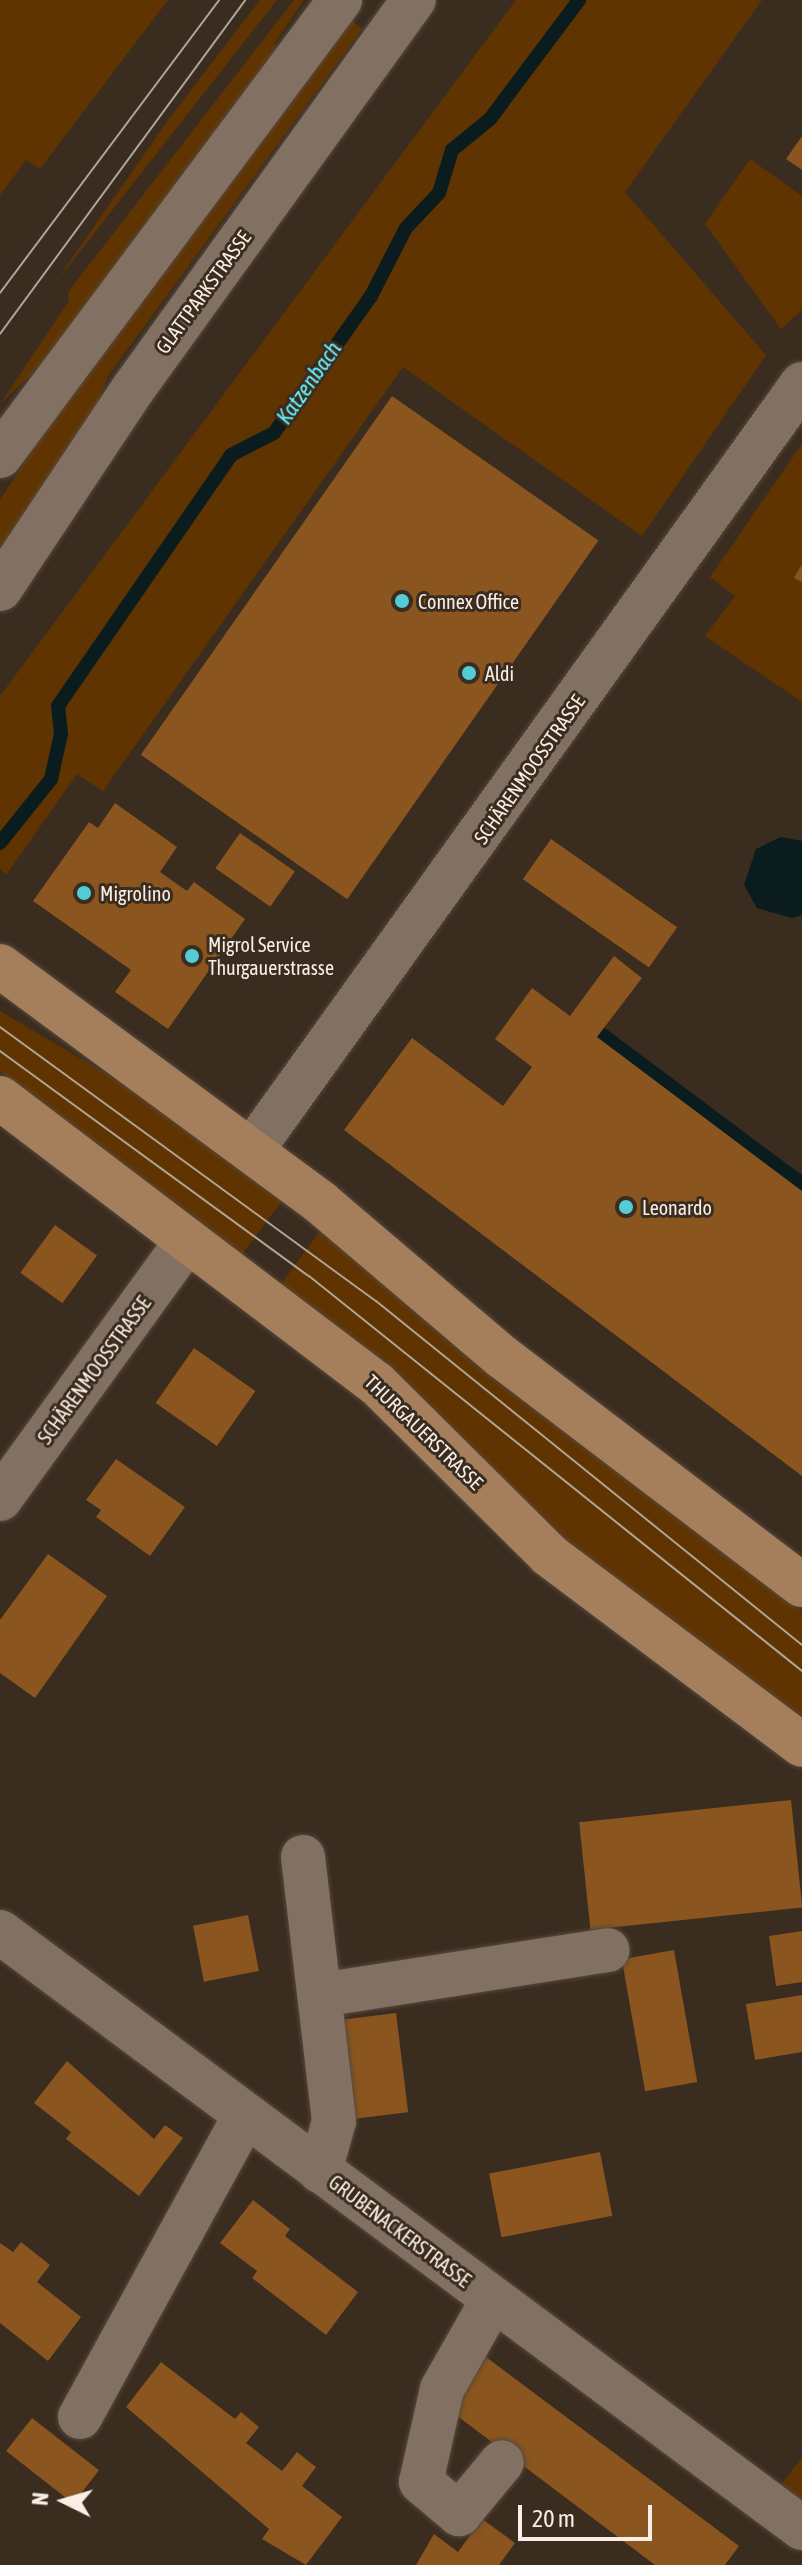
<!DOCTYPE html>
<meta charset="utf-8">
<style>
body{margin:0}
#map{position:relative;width:802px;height:2565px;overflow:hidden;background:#3a2c1f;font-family:"Asap Condensed",sans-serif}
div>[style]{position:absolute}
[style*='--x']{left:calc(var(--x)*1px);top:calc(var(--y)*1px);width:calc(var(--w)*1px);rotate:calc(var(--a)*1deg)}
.green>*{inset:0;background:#603400}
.water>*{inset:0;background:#0a1c1e}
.stream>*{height:14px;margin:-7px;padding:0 7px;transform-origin:7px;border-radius:7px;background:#0a1c1e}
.building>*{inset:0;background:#8a551e;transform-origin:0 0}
.roads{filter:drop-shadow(0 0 2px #55483d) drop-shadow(0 0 2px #55483d)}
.minor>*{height:44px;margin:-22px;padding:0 22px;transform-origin:22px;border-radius:22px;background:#827162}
.major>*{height:44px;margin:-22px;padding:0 22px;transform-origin:22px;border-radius:22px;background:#a57e5b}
.tram>*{height:2px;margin:-1px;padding:0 1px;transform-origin:1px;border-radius:1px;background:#afa49a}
.dots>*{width:22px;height:22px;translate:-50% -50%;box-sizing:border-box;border:4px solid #3a2c1f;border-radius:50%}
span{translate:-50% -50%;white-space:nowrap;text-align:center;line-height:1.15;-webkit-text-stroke:6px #3a2c1f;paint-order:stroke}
.street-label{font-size:20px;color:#f8eee6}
.poi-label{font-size:20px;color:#f8eee6}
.left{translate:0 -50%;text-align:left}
.water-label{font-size:22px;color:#66f3fe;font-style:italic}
.north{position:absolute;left:24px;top:2461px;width:80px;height:80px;-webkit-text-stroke:6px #3a2c1f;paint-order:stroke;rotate:275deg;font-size:22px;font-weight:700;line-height:32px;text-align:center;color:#f8eee6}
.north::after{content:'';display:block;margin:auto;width:28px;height:36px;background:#f8eee6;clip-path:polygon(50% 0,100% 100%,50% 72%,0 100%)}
.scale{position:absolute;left:518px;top:2505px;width:134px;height:36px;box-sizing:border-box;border:4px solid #f8eee6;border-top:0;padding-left:10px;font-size:24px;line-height:28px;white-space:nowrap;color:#f8eee6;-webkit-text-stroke:6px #3a2c1f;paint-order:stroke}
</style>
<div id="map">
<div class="green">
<i style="clip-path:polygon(0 0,168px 0,40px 169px,26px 160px,0 195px)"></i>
<i style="clip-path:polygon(260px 0,277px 0,52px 287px,168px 120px)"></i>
<i style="clip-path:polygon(294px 0,304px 0,274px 44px,282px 50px,47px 360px,0 404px,69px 301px,68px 292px)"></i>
<i style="clip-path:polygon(516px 0,762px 0,625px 192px,766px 355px,642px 536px,403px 367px,103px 791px,77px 774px,6px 875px,0 868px,0 696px)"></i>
<i style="clip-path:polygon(347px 16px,362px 29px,108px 376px,85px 438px,0 553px,0 500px,78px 379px)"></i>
<i style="clip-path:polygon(750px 159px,802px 196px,802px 310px,781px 329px,705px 224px)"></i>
<i style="clip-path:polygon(802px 444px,802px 564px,795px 578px,802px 582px,802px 702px,705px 636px,735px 596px,710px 577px)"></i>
<i style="clip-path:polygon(0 1011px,136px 1091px,282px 1201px,241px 1256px,0 1071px)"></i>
<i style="clip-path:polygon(320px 1231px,481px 1369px,802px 1612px,802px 1720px,579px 1551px,281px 1284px)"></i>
<i style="clip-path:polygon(802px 2457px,802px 2507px,778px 2489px)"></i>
</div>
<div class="water">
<i style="clip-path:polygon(781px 837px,802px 841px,802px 915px,792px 918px,757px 908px,744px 885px,756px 849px)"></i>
</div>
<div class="stream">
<i style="--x:0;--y:843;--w:82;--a:-51.4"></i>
<i style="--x:51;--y:779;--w:46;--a:-77.5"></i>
<i style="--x:61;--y:734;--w:28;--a:-96"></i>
<i style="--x:58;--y:706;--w:305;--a:-55.4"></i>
<i style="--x:231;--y:455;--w:48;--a:-27.1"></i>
<i style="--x:274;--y:433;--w:168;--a:-54.7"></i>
<i style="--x:371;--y:296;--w:76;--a:-62.8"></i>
<i style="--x:406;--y:228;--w:48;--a:-46.7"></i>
<i style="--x:439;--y:193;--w:45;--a:-73.2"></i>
<i style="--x:452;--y:150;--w:49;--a:-39.2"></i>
<i style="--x:490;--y:119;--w:149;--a:-53.2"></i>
<i style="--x:600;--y:1033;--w:252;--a:36.8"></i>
</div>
<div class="building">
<i style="clip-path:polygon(802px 136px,802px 170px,786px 159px)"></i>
<i style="left:392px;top:396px;width:252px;height:438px;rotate:35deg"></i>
<i style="clip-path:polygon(802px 564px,802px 582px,794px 578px)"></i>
<i style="clip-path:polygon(115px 803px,177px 847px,160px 872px,187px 891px,194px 882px,245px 919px,168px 1029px,115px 992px,131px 970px,33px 901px,89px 822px,98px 828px)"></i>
<i style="left:240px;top:833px;width:67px;height:43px;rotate:35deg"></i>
<i style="left:551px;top:839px;width:154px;height:49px;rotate:35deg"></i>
<i style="clip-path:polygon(614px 956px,642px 978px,597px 1037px,802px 1191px,802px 1476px,344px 1130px,412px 1038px,503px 1106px,532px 1067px,495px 1039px,532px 988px,570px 1016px)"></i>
<i style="left:55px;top:1225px;width:52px;height:59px;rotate:36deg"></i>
<i style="left:194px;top:1348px;width:75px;height:67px;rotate:35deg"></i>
<i style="clip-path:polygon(116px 1459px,185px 1507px,150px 1556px,96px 1517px,101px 1510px,86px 1500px)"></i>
<i style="clip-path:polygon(48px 1554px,107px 1596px,35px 1698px,0 1673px,0 1620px)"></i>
<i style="left:791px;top:1800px;width:108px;height:213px;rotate:84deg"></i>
<i style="left:248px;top:1915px;width:57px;height:56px;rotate:79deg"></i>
<i style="clip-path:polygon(802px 1931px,802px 1982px,776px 1986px,769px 1936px)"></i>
<i style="left:674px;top:1950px;width:134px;height:53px;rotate:80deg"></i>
<i style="clip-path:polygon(802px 1995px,802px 2052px,755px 2060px,746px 2004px)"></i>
<i style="left:396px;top:2013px;width:100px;height:60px;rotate:83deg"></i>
<i style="clip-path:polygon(67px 2061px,154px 2139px,165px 2125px,183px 2138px,139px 2196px,66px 2139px,71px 2132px,34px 2103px)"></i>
<i style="left:600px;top:2152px;width:65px;height:113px;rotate:79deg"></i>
<i style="clip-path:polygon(253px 2200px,290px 2229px,285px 2236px,358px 2292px,326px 2335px,252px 2278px,257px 2271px,220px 2243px)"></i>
<i style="clip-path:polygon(21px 2242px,50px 2265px,37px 2282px,81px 2317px,48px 2361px,0 2323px,0 2243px,13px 2252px)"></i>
<i style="clip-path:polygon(478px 2351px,739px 2546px,725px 2565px,655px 2565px,440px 2403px)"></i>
<i style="clip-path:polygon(161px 2362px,235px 2419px,241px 2412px,259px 2427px,246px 2443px,282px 2471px,297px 2452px,316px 2467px,302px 2486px,342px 2517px,306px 2565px,262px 2539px,269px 2529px,126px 2407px)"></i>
<i style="left:32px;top:2418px;width:85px;height:42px;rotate:38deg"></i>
<i style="clip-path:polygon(482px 2519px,515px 2543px,499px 2565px,416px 2565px,434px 2534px,458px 2552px)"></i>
</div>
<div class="roads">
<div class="minor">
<i style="--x:0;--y:456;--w:569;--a:-53.29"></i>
<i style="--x:0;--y:589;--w:240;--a:-56.4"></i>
<i style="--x:133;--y:389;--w:480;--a:-54.2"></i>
<i style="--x:252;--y:1150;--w:943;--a:-54.32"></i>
<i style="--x:0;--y:1499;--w:319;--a:-54.1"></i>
<i style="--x:303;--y:1857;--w:266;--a:83.3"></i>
<i style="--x:334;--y:2121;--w:52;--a:105.6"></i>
<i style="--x:0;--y:1932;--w:999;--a:36.62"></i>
<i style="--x:321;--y:1995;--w:290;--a:-8.9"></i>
<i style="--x:492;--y:2301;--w:101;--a:119.6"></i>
<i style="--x:442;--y:2389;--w:95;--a:102.7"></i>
<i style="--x:421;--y:2482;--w:50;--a:40.1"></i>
<i style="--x:459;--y:2514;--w:67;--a:-50.4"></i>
<i style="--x:80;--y:2417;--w:343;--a:-61.3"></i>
</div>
<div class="major">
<i style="--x:0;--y:966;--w:398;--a:36.4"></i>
<i style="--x:320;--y:1202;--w:238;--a:40.4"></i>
<i style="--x:501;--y:1356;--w:378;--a:37.3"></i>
<i style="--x:0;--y:1098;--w:472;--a:37.2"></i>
<i style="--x:376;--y:1383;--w:244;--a:44.8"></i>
<i style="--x:549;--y:1555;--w:316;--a:36.9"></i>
</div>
</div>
<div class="tram">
<i style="--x:0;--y:293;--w:366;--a:-53.2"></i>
<i style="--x:0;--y:334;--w:414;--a:-53.7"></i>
<i style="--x:0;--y:1027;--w:465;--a:36.1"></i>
<i style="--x:376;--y:1301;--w:548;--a:38.92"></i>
<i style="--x:0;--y:1051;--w:382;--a:36.1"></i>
<i style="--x:309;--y:1276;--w:632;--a:38.7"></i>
</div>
<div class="dots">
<i style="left:402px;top:601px;background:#52ccd5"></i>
<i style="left:469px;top:673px;background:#52ccd5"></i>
<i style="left:84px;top:893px;background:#52ccd5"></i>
<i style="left:192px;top:956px;background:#52ccd5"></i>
<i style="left:626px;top:1207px;background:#52ccd5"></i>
</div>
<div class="street-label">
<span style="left:203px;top:292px;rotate:-54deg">GLATTPARKSTRASSE</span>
<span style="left:529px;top:769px;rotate:-55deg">SCHÄRENMOOSSTRASSE</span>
<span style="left:94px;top:1370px;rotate:-54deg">SCHÄRENMOOSSTRASSE</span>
<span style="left:424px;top:1432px;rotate:44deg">THURGAUERSTRASSE</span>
<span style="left:400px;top:2231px;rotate:37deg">GRUBENACKERSTRASSE</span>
</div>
<div class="poi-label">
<span class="left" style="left:418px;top:601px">Connex Office</span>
<span class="left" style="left:485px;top:673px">Aldi</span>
<span class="left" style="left:100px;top:893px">Migrolino</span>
<span class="left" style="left:208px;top:956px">Migrol Service<br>Thurgauerstrasse</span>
<span class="left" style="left:642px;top:1207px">Leonardo</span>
</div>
<div class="water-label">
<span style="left:309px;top:383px;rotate:-55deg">Katzenbach</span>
</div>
<div class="north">N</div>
<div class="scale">20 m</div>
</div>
